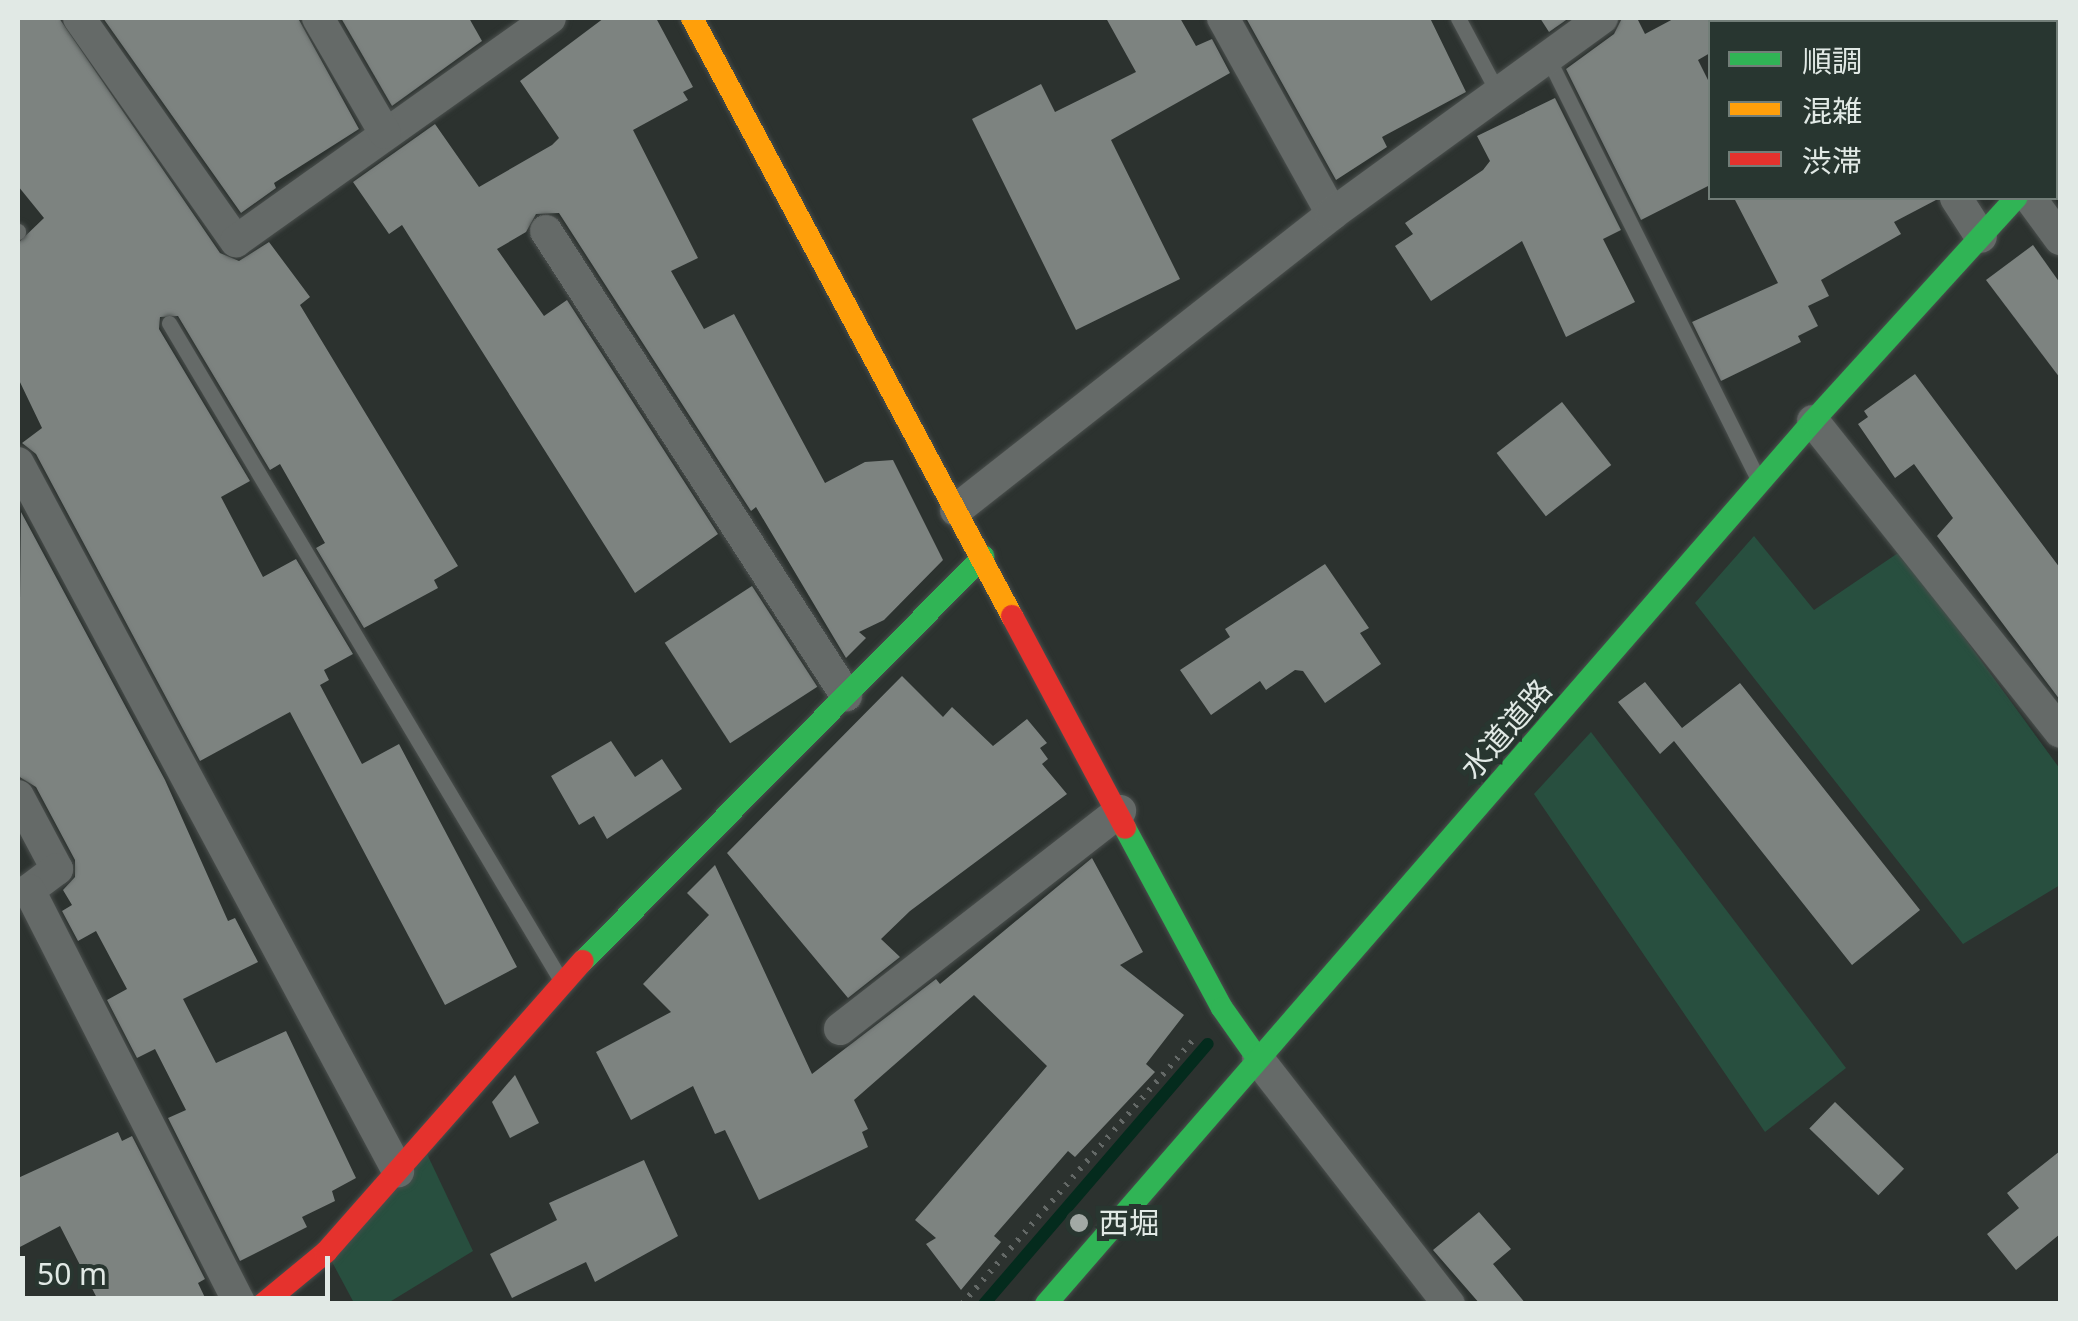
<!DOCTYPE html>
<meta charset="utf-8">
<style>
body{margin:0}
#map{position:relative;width:2078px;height:1321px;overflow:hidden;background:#2c322f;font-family:"Noto Sans","Noto Sans JP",sans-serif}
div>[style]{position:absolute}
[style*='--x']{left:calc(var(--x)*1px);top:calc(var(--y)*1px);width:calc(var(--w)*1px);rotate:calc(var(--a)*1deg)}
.green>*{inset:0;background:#284f3f}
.stream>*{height:12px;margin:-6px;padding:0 6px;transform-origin:6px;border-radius:6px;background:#042b1d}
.building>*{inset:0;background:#7d8380;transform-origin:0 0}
.path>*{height:6px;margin-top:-3px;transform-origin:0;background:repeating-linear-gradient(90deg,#646967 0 2.5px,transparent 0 10.5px)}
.roads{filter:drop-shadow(0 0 2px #4a4f4d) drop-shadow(0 0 2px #4a4f4d)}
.lane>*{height:15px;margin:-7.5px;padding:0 7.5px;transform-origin:7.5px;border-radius:7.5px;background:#656a68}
.street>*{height:32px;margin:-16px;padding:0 16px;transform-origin:16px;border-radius:16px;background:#656a68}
.fast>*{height:22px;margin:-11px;padding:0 11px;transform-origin:11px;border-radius:11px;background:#30b455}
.slow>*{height:22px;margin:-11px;padding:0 11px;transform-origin:11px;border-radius:11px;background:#ff9f0a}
.jam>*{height:22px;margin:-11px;padding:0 11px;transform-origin:11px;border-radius:11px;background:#e5322d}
.dots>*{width:28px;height:28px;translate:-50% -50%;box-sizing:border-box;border:5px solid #283630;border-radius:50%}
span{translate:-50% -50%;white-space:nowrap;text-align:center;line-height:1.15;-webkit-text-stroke:10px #283630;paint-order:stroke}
.street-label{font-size:30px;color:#e1e9e5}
.poi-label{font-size:30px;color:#e1e9e5}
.left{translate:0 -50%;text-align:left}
.frame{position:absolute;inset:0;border:20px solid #e1e9e5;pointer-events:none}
.legend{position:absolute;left:1708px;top:20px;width:350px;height:180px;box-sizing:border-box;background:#283630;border:2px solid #727e78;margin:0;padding:12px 18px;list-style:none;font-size:30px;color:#e1e9e5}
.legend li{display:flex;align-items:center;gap:20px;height:50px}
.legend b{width:50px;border:2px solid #727e78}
.scale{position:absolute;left:20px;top:1256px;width:310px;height:45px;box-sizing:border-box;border:5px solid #e1e9e5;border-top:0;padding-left:12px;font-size:30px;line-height:35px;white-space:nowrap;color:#e1e9e5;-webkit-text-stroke:8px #283630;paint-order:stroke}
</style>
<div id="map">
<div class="green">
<i style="clip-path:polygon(1754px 536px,1814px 610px,1901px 551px,2060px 769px,2060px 885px,1963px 944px,1695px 603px)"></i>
<i style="clip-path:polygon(1591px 732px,1846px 1068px,1765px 1132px,1534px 794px)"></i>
<i style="clip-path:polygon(427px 1154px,473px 1251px,388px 1303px,354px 1303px,331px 1260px)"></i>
</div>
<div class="stream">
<i style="--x:984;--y:1304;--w:343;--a:-49.3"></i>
</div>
<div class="building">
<i style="clip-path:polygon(18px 18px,59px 18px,220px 253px,239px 261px,269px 242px,310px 297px,300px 305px,458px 566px,434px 580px,438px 588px,364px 628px,316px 548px,325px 543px,280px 464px,270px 470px,178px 316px,160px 317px,159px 329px,250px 481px,221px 497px,263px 577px,296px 559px,353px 654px,324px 670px,329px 680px,320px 685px,362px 764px,399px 744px,517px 967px,445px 1005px,290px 712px,200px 761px,36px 454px,22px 443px,42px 428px,18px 378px,18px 243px,44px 218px,18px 186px)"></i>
<i style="clip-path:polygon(103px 18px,298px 18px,359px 129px,274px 183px,276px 188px,241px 213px)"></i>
<i style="clip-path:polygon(341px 18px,469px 18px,482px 41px,392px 106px)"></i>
<i style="clip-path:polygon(604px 18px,656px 18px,693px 87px,683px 92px,688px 100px,633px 130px,698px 258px,671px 271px,704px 329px,734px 314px,825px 483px,865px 462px,893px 460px,943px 560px,884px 620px,859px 632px,866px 638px,846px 658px,756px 507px,751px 511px,559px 213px,536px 214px,526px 232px,497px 249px,544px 316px,567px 300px,718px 534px,635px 593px,402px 225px,389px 234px,353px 182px,435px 124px,479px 187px,552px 145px,559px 138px,520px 81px)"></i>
<i style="clip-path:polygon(1106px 18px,1180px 18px,1196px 46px,1212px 39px,1230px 73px,1111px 140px,1180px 279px,1076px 330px,972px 119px,1041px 84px,1055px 112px,1136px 72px)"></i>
<i style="clip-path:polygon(1246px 18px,1430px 18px,1466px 92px,1382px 137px,1387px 147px,1336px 180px)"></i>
<i style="clip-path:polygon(1540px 18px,1569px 18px,1549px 32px)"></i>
<i style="clip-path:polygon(1622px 18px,1637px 18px,1645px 34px,1675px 18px,1710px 18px,1710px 53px,1698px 60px,1710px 84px,1710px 185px,1641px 220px,1566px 69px,1614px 34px)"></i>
<i style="clip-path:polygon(1555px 98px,1621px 230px,1603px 239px,1635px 302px,1566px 337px,1522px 241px,1431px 301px,1395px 246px,1413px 234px,1405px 223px,1483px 170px,1490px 161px,1477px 136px)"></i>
<i style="clip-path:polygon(1734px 198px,1936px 198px,1936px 200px,1894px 222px,1901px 234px,1821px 280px,1829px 296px,1808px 306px,1818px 326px,1798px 336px,1801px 342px,1721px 381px,1692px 322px,1778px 283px)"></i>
<i style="clip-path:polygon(2033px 245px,2060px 283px,2060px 378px,1986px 280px)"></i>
<i style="clip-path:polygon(1915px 374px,2060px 568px,2060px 700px,1937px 536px,1953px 518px,1914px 464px,1895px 478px,1858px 424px,1868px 417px,1864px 411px)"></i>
<i style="left:1562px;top:402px;width:80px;height:83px;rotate:52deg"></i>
<i style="clip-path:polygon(21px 512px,165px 780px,228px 921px,235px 918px,258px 962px,183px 999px,216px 1063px,286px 1031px,356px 1178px,332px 1191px,335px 1201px,302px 1217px,307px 1227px,240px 1261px,168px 1118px,186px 1110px,155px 1049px,137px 1058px,107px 1000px,127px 989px,96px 931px,78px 941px,62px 911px,72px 905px,63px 890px,75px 877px,75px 860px,36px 787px,18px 776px)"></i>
<i style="clip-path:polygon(1325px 564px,1369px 628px,1360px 633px,1381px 664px,1325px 703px,1303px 671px,1295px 670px,1266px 690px,1260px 681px,1211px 715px,1180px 670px,1230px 637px,1225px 629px)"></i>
<i style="left:752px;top:586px;width:120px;height:104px;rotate:57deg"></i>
<i style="clip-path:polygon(902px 676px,943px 717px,952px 707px,993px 746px,1027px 719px,1047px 743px,1040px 748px,1048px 759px,1042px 764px,1067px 794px,910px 911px,881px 939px,900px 957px,848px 998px,727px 853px)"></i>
<i style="clip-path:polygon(1645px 682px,1682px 728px,1740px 683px,1920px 910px,1852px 965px,1674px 741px,1660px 754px,1618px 702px)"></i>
<i style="clip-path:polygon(611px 741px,635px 777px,662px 759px,682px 789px,607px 839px,594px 816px,579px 825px,551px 776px)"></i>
<i style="clip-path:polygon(1092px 858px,1143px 952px,1120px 965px,1184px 1015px,1146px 1064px,1155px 1072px,1075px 1157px,1068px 1151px,994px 1236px,1001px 1242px,961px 1290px,926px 1244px,936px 1238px,915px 1220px,1047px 1066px,974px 995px,854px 1100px,868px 1129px,862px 1132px,868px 1147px,759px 1200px,725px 1130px,715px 1134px,693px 1086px,631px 1120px,596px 1052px,671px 1012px,643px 984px,709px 915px,687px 893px,715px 865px,812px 1074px,936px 979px,940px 984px)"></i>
<i style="clip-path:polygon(515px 1075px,539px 1123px,510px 1138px,492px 1102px)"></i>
<i style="left:1835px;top:1102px;width:96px;height:37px;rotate:44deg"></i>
<i style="clip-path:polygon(118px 1132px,122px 1141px,132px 1136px,205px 1279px,198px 1283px,208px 1304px,100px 1304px,60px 1226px,18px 1248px,18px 1178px)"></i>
<i style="clip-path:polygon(2060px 1151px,2060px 1234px,2016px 1270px,1987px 1234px,2019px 1208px,2007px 1193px)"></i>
<i style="clip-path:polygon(644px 1160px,678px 1236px,595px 1282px,586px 1262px,512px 1298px,490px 1254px,557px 1220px,549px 1203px)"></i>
<i style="clip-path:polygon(1479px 1212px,1511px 1249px,1493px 1264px,1526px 1304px,1480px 1304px,1433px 1250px)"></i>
</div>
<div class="path">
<i style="--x:962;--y:1304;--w:354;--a:-48.8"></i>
</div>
<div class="roads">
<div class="lane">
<i style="--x:1458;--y:18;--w:83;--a:61.9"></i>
<i style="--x:1547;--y:56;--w:471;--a:63.5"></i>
<i style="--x:18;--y:231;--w:1;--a:90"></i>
<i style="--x:169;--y:323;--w:764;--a:59.2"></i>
</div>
<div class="street">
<i style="--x:79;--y:18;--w:273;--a:54.9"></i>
<i style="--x:236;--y:241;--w:385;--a:-35.4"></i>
<i style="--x:318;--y:18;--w:133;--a:59.8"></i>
<i style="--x:1223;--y:18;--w:224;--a:60.9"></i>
<i style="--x:1850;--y:18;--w:5;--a:53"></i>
<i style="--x:1956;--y:198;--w:46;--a:57.3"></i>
<i style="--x:2030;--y:198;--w:51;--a:53.8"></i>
<i style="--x:546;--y:231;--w:553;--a:57.12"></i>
<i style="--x:1813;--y:421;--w:397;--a:51.5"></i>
<i style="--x:18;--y:463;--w:804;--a:61.78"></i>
<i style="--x:956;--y:510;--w:479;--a:-38.2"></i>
<i style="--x:1332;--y:214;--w:334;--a:-36"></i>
<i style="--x:18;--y:796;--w:83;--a:61.9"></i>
<i style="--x:57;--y:869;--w:35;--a:143"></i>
<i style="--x:29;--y:890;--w:465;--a:63"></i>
<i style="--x:840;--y:1029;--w:355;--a:-37.9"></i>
<i style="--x:1258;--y:1059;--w:311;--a:52.1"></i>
</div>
<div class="fast">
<i style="--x:1125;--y:828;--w:204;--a:61.7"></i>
<i style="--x:1222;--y:1008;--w:62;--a:54.8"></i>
<i style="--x:583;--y:961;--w:569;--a:-45.29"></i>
<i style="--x:1046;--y:1304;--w:1170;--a:-49.02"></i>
<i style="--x:1813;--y:421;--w:302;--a:-47.7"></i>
</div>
<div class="slow">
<i style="--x:692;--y:18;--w:678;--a:61.85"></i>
</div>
<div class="jam">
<i style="--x:2056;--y:154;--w:7;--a:-56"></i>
<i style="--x:1012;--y:616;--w:240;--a:61.9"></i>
<i style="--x:263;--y:1304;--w:82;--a:-39.5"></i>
<i style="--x:326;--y:1252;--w:388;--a:-48.6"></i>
</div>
</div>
<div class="dots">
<i style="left:1079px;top:1223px;background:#a2a9a5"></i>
</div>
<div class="street-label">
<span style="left:1506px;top:729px;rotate:-49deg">水道道路</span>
</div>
<div class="poi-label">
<span class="left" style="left:1099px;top:1223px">西堀</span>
</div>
<div class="frame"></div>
<ul class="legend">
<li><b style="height:12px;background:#30b455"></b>順調</li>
<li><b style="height:12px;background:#ff9f0a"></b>混雑</li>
<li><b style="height:12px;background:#e5322d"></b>渋滞</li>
</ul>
<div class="scale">50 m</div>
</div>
